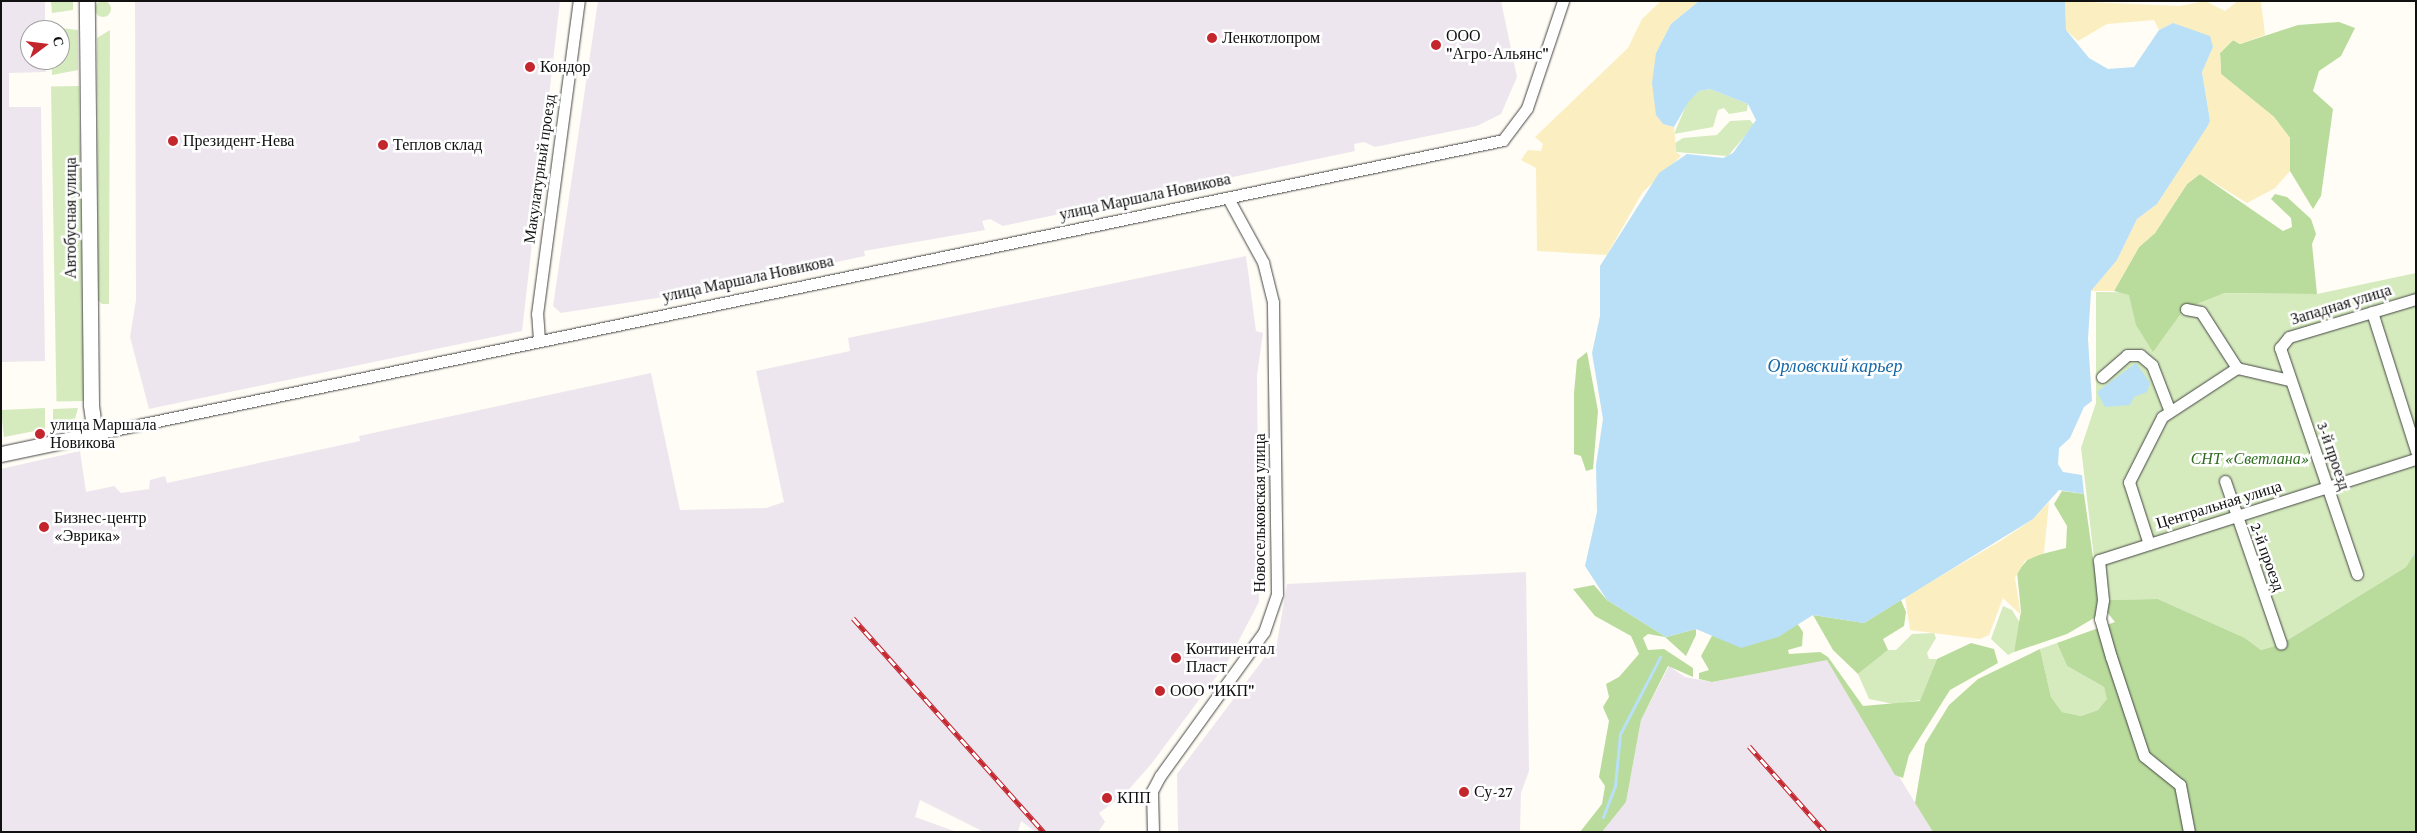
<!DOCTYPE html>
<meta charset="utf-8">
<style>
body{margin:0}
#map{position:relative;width:2417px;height:833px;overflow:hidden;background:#fffdf5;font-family:"Crimson Pro",serif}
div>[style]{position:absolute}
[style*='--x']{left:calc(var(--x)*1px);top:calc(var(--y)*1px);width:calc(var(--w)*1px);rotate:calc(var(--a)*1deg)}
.industrial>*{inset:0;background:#eee6ef}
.green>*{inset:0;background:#d5ebbd;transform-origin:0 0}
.round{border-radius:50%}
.forest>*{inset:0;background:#b9dc9c}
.sand>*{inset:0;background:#fbeec1}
.water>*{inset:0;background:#b9e0f7}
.stream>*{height:3px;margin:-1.5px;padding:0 1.5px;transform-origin:1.5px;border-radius:1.5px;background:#b9e0f7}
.roads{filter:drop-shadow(0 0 1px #444) drop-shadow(0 0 1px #444)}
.minor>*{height:11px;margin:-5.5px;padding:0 5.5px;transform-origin:5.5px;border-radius:5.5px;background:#fff}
.tertiary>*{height:15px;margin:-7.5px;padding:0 7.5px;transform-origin:7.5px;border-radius:7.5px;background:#fff}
.rail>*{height:5px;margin-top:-2.5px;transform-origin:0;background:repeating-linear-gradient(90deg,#fff 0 9px,#c4262e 0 18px);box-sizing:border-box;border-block:1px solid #c4262e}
.dots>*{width:14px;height:14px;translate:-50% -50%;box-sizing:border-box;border:2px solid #fff;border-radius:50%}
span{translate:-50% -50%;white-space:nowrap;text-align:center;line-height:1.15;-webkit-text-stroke:5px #fff;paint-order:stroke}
.poi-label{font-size:16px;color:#111}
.left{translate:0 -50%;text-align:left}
.street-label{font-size:16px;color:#111}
.park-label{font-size:16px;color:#2f6b1f;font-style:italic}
.water-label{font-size:18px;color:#1768a6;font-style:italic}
.frame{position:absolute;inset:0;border:2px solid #111;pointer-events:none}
.north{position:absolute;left:20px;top:20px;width:50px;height:50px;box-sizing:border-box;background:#fff;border:1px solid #a0a0a0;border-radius:50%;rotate:75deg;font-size:14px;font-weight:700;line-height:20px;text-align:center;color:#111}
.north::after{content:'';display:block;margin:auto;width:18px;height:22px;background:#c4262e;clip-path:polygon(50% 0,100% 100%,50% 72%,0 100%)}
</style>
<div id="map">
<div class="industrial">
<i style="clip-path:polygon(1px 1px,45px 1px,45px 30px,30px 30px,30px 60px,45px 60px,46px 72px,9px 73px,9px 107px,41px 107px,45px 361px,1px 362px)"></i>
<i style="clip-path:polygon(135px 1px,560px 1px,522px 331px,149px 409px,130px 337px,136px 300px)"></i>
<i style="clip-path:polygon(598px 1px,1501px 1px,1517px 77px,1501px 114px,1477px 126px,1375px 147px,1364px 142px,1354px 144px,1355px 151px,1003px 226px,990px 219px,982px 221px,985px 230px,864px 251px,865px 256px,702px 291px,561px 313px,553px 306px)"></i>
<i style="clip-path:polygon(1246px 256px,1256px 331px,1263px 333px,1257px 375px,1259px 602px,1228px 661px,1152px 763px,1124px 795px,1099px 813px,1105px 822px,1098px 832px,1036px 832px,1021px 821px,1018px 832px,984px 832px,920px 800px,915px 817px,957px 832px,1px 832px,1px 469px,80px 451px,86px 492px,114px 486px,121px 493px,149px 489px,150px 480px,165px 476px,167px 483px,360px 441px,359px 436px,651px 373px,680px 510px,766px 508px,784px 502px,756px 371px,850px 351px,848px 338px)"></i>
<i style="clip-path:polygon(1526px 572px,1529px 771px,1521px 793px,1520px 832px,1178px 832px,1177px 774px,1265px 657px,1269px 659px,1276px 649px,1287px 584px)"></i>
<i style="clip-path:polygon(1827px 659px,1933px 832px,1602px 832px,1626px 802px,1641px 720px,1669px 666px,1685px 677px,1712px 682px)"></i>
</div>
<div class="green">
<i style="clip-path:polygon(51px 1px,73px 1px,73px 10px,52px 13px)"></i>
<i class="round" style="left:95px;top:1px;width:16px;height:16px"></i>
<i style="clip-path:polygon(52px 27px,78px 30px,78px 70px,52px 75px,52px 60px,60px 60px,60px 30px)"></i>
<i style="clip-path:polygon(110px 30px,109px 304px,102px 304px,98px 300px,97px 38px)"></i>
<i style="left:79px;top:86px;width:315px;height:28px;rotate:89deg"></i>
<i style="clip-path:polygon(1710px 89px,1748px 104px,1747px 111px,1729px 114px,1724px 108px,1718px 110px,1713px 127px,1674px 134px,1688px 101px,1699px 91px)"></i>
<i style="clip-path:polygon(1750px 120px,1754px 125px,1728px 156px,1676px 152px,1675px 143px,1683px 138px,1717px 135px,1730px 121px)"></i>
<i style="clip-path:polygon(2416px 273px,2416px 551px,2406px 567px,2281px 644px,2261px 650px,2245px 638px,2158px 599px,2099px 600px,2081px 448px,2096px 403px,2096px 292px,2317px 294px)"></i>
<i style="clip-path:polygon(45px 408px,45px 429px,4px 437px,1px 410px)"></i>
<i style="clip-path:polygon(78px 408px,74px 422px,53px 427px,53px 409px)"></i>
<i style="clip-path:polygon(2003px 606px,2012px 610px,2020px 623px,2014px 652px,2008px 655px,1991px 639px)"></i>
<i style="clip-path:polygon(1934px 633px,1936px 638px,1927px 653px,1929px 659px,1937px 659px,1921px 700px,1894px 704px,1869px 699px,1858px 674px,1888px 650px,1896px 650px,1912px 634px)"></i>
<i style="clip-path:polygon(2057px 643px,2067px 666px,2104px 687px,2108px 699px,2098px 710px,2081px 716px,2062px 712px,2051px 697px,2040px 649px)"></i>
</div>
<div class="forest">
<i style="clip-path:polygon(2339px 22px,2355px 28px,2341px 56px,2319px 71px,2313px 91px,2333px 109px,2321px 196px,2313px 209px,2290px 171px,2290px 138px,2274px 117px,2221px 74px,2220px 53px,2233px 40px,2240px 44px,2298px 25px)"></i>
<i style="clip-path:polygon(2200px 174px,2283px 231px,2292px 227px,2291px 218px,2271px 199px,2275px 194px,2287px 197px,2311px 219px,2316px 234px,2312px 244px,2317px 294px,2224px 293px,2184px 309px,2153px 352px,2136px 325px,2129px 295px,2114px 291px,2139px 247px,2155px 233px,2187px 184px)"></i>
<i style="clip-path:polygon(1587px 352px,1598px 411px,1593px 469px,1586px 471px,1581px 456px,1574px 454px,1574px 393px,1577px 360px)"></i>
<i style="clip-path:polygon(2062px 491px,2084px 494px,2099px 600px,2158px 599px,2245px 638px,2261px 650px,2281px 644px,2406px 567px,2416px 551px,2416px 832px,1933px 832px,1915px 803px,1925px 744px,1949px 705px,1978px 679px,2040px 649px,2051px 697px,2062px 712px,2081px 716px,2098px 710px,2107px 699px,2104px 687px,2067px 666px,2057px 643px,2115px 622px,2106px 611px,2067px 634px,2014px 652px,2021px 611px,2017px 572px,2030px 557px,2066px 548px,2067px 526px,2054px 504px)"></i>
<i style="clip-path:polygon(1594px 585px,1607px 600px,1666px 637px,1696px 629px,1696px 635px,1686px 656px,1665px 637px,1648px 634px,1643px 638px,1648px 650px,1664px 649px,1693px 668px,1693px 677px,1668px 666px,1641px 720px,1626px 802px,1602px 832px,1580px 832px,1602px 804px,1605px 786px,1599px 777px,1609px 721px,1603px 707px,1609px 697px,1606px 684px,1619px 677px,1639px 654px,1631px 636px,1595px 616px,1573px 589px)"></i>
<i style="clip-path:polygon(1901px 600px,1906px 612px,1904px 626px,1883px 639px,1888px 650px,1858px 674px,1833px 650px,1813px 615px,1864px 623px)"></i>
<i style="clip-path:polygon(1797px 623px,1803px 632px,1802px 646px,1788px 650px,1789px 654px,1820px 652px,1828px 657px,1863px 706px,1920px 701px,1937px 659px,1971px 643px,1994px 649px,1998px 663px,1950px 690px,1909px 755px,1903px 778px,1895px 775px,1827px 660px,1712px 682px,1699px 679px,1699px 673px,1709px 670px,1701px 656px,1713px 634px,1778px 637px)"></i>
</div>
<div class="sand">
<i style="clip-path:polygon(1661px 1px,1699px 1px,1671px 24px,1656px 53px,1656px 115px,1663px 124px,1674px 127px,1676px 152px,1681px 156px,1642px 193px,1607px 255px,1537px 251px,1536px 168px,1521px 160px,1528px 150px,1541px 151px,1543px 144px,1535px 137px,1628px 48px,1642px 19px)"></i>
<i style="clip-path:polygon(2065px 1px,2180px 6px,2205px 1px,2225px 11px,2238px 1px,2261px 2px,2265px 35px,2240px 44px,2233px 40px,2220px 53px,2221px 74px,2274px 117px,2290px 138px,2290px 171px,2275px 188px,2247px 203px,2200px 174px,2187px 184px,2155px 233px,2139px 247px,2114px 291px,2091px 291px,2117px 260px,2137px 219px,2157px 204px,2210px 121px,2202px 72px,2213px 47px,2173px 23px,2159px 30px,2154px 20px,2107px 24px,2078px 41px,2066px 30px)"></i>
<i style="clip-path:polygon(2049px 502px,2044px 553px,2025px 561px,2015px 578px,2021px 615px,2003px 598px,1989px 635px,1980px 639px,1910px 630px,1905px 597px,2002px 540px,2033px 519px)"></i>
</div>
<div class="water">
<i style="clip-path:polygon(1699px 1px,2065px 1px,2066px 30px,2089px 58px,2108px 69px,2134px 67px,2159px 30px,2173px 23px,2210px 36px,2213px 47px,2202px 72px,2210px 121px,2207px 127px,2157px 204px,2137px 219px,2117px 260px,2091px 291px,2088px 339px,2092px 401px,2084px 407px,2070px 438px,2059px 448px,2058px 464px,2063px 472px,2082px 475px,2084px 494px,2059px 490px,2033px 519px,1864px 623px,1813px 615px,1778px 637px,1741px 648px,1696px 629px,1666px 637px,1607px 600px,1585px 566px,1597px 512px,1596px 465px,1603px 419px,1592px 353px,1600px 316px,1600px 266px,1659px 173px,1687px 154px,1723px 158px,1733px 153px,1756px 120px,1748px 104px,1710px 89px,1699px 91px,1689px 101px,1674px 127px,1663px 124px,1656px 115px,1652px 83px,1656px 53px,1671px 24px)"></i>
<i style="clip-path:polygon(2136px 363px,2150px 383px,2147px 392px,2134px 397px,2130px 405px,2105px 407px,2097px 392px)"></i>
</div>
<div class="stream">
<i style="--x:2415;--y:555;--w:1;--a:0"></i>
<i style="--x:1603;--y:817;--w:33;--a:-69"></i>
<i style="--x:1615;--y:786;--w:52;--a:-84.5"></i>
<i style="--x:1620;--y:734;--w:87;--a:-62.5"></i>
</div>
<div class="roads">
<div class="minor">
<i style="--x:2186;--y:309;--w:15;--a:11"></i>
<i style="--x:2201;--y:312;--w:67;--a:57.3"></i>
<i style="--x:2372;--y:312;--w:146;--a:72.4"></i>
<i style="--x:539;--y:340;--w:26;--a:-94"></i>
<i style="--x:537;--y:314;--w:316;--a:-82.4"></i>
<i style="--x:2102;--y:377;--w:33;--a:-41"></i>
<i style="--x:2127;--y:355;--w:13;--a:0"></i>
<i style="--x:2140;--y:355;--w:16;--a:40"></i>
<i style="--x:2152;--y:365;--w:47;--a:68.9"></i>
<i style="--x:95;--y:434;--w:1438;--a:-11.79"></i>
<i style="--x:1503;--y:140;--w:40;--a:-53"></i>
<i style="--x:1527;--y:108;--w:113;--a:-71.4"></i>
<i style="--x:2225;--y:481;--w:172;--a:71"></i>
<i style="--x:2149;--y:544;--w:65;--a:-107.9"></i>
<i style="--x:2129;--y:482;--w:73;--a:-63.1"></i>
<i style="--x:2162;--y:417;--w:90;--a:-33.2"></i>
<i style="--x:2237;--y:368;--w:53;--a:13"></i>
<i style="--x:2357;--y:574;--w:239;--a:-108.8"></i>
<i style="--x:2280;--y:348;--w:14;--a:-51"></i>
<i style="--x:2289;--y:337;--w:133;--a:-16.7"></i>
<i style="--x:1153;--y:832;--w:41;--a:-91.4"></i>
<i style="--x:1152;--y:791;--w:17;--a:-62"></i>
<i style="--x:1160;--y:776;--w:178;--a:-54.2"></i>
<i style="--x:1264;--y:632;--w:40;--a:-71.1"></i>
<i style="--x:1277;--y:594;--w:292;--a:-90.8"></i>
<i style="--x:1273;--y:302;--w:41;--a:-104"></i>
<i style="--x:1263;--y:262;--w:73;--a:-118.7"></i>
<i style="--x:2189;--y:832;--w:48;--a:-100.8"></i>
<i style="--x:2180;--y:785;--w:46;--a:-141.1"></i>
<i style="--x:2144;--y:756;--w:104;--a:-108.4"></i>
<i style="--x:2111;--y:657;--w:40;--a:-106"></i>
<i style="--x:2100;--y:619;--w:19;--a:-81"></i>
<i style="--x:2103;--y:600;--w:40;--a:-95.7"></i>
<i style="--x:2099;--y:560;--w:333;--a:-17.7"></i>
</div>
<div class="tertiary">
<i style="--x:1;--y:454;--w:96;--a:-12"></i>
<i style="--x:95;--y:434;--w:30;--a:-98"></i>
<i style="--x:91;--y:404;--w:403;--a:-90.6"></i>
</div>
</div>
<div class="rail">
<i style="--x:853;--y:618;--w:287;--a:48.3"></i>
<i style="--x:1749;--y:746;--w:115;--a:48.5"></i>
</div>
<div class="dots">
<i style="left:1212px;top:38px;background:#c4262e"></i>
<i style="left:1436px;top:45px;background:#c4262e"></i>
<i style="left:530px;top:67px;background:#c4262e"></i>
<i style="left:173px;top:141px;background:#c4262e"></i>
<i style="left:383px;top:145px;background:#c4262e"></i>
<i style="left:40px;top:434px;background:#c4262e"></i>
<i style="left:44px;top:527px;background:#c4262e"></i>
<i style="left:1176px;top:658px;background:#c4262e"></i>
<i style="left:1160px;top:691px;background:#c4262e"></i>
<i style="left:1464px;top:792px;background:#c4262e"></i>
<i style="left:1107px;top:798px;background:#c4262e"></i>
</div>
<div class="poi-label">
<span class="left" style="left:1446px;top:45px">ООО<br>"Агро-Альянс"</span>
<span class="left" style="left:1222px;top:38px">Ленкотлопром</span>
<span class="left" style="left:540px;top:67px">Кондор</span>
<span class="left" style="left:183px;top:141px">Президент-Нева</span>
<span class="left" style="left:393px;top:145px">Теплов склад</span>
<span class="left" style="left:50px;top:434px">улица Маршала<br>Новикова</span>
<span class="left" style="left:54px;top:527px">Бизнес-центр<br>«Эврика»</span>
<span class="left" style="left:1186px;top:658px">Континентал<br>Пласт</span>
<span class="left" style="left:1170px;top:691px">ООО "ИКП"</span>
<span class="left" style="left:1474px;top:792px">Су-27</span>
<span class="left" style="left:1117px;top:798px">КПП</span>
</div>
<div class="street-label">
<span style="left:540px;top:169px;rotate:-82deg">Макулатурный проезд</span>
<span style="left:1145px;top:197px;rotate:-12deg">улица Маршала Новикова</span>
<span style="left:71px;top:218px;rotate:-90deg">Автобусная улица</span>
<span style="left:748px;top:279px;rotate:-12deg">улица Маршала Новикова</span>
<span style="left:2341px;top:305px;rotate:-17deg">Западная улица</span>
<span style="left:2333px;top:456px;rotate:71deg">3-й проезд</span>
<span style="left:2219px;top:505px;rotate:-17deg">Центральная улица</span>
<span style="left:1260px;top:513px;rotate:-90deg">Новосельковская улица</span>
<span style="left:2267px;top:557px;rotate:70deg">2-й проезд</span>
</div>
<div class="park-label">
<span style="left:2250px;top:459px">СНТ «Светлана»</span>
</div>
<div class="water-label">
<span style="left:1835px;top:366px">Орловский карьер</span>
</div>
<div class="frame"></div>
<div class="north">С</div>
</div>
